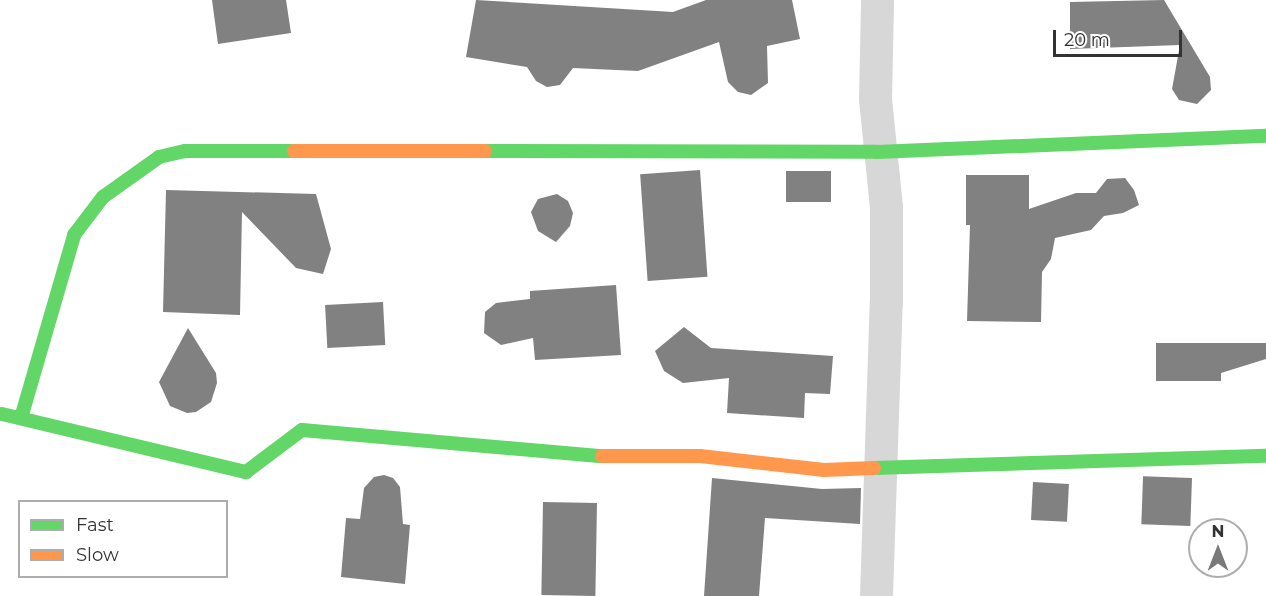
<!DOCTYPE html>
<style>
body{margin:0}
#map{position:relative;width:1266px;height:596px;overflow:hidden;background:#fff;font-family:Montserrat,sans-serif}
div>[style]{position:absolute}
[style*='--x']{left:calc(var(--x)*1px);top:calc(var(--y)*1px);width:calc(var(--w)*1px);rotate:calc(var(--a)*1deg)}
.building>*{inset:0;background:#818181;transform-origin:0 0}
.street>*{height:33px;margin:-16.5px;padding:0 16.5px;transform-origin:16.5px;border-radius:16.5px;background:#d7d7d7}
.fast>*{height:14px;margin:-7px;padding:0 7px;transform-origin:7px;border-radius:7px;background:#63d668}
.slow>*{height:14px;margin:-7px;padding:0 7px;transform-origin:7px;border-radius:7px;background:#ff974d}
span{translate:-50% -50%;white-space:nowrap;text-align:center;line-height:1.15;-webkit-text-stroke:6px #fff;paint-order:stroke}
.legend{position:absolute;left:18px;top:500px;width:210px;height:78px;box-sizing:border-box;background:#fff;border:2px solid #adadad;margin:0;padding:8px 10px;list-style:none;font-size:18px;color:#333}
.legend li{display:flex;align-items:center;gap:12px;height:30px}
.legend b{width:30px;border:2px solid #adadad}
.north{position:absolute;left:1188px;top:518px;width:60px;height:60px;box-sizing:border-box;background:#fff;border:2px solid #adadad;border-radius:50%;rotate:0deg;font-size:16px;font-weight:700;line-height:24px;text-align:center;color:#333}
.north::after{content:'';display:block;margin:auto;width:21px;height:27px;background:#7a7a7a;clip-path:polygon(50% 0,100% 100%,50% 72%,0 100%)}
.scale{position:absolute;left:1053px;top:30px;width:129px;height:27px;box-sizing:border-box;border:3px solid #333;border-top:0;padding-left:8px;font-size:18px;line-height:21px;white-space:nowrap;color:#333;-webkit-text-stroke:4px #fff;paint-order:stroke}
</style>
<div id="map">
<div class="building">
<i style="clip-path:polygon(212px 0,286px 0,291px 33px,218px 44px)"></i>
<i style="clip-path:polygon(476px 0,673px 12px,706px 0,792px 0,800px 39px,767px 46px,768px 83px,751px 95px,738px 92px,728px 82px,719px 42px,638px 71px,573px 68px,560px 85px,547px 87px,536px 81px,527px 67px,466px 57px)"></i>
<i style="clip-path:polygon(1164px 0,1210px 77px,1211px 90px,1197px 104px,1179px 100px,1172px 89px,1180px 45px,1070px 49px,1070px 2px)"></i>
<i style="left:700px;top:170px;width:107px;height:60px;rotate:86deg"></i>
<i style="left:786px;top:171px;width:45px;height:31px"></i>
<i style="clip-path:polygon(966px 175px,1029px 175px,1029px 209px,1076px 193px,1096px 193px,1107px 179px,1125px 178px,1134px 190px,1139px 205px,1123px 213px,1104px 216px,1091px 230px,1055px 238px,1051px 259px,1042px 272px,1041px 322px,967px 321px,970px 225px,966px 225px)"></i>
<i style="clip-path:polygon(166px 190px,316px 194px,331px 249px,323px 274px,296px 268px,242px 212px,240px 315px,163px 312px)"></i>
<i style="clip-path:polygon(557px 194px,568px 201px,573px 213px,570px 226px,556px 242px,538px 231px,531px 212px,538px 199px)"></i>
<i style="clip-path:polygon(616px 285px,621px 355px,535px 360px,533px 338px,501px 345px,484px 333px,485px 312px,496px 303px,530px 299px,530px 291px)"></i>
<i style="left:383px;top:302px;width:43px;height:58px;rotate:87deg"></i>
<i style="clip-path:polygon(684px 327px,711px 348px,833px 356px,830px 394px,805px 393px,804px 418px,727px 413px,729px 378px,683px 383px,664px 371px,655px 351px)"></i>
<i style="clip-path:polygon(188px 328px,216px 373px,217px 383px,211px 402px,196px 412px,187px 413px,170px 406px,159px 382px)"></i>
<i style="clip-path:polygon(1156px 343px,1266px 343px,1266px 359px,1221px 373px,1221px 381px,1156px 381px)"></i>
<i style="clip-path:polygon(384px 475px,393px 478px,400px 487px,403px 524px,410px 525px,405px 584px,341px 577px,346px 518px,360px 519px,364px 488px,374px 477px)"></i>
<i style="clip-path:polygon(712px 478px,822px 489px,861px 488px,860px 524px,765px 518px,759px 596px,704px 596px)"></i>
<i style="left:1192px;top:478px;width:48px;height:49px;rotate:92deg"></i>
<i style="left:1033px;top:482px;width:36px;height:38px;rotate:3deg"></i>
<i style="left:597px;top:503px;width:93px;height:54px;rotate:91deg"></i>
</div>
<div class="street">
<i style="--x:876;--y:596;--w:294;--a:-88.1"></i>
<i style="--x:886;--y:302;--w:95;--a:-90"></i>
<i style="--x:886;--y:207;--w:109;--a:-95.8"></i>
<i style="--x:875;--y:99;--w:99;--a:-88.8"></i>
</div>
<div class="fast">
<i style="--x:485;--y:151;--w:392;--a:0.1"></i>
<i style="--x:877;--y:152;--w:389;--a:-2.4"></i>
<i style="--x:2;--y:414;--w:251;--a:13.4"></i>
<i style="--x:246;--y:472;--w:70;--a:-36.9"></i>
<i style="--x:302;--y:430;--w:301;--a:5"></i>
<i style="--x:21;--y:418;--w:191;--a:-73.8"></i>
<i style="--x:74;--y:235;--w:48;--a:-52.7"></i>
<i style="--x:103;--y:197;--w:69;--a:-35.5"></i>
<i style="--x:159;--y:157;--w:27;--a:-13"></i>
<i style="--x:185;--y:151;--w:109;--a:0"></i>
<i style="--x:874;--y:468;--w:392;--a:-1.8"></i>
</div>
<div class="slow">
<i style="--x:294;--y:151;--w:191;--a:0"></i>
<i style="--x:602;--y:456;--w:98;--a:0"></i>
<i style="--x:700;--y:456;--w:125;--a:6.4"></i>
<i style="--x:824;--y:470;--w:50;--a:-2.3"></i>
</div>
<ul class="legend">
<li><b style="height:8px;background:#63d668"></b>Fast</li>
<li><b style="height:8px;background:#ff974d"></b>Slow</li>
</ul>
<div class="north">N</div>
<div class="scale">20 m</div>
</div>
